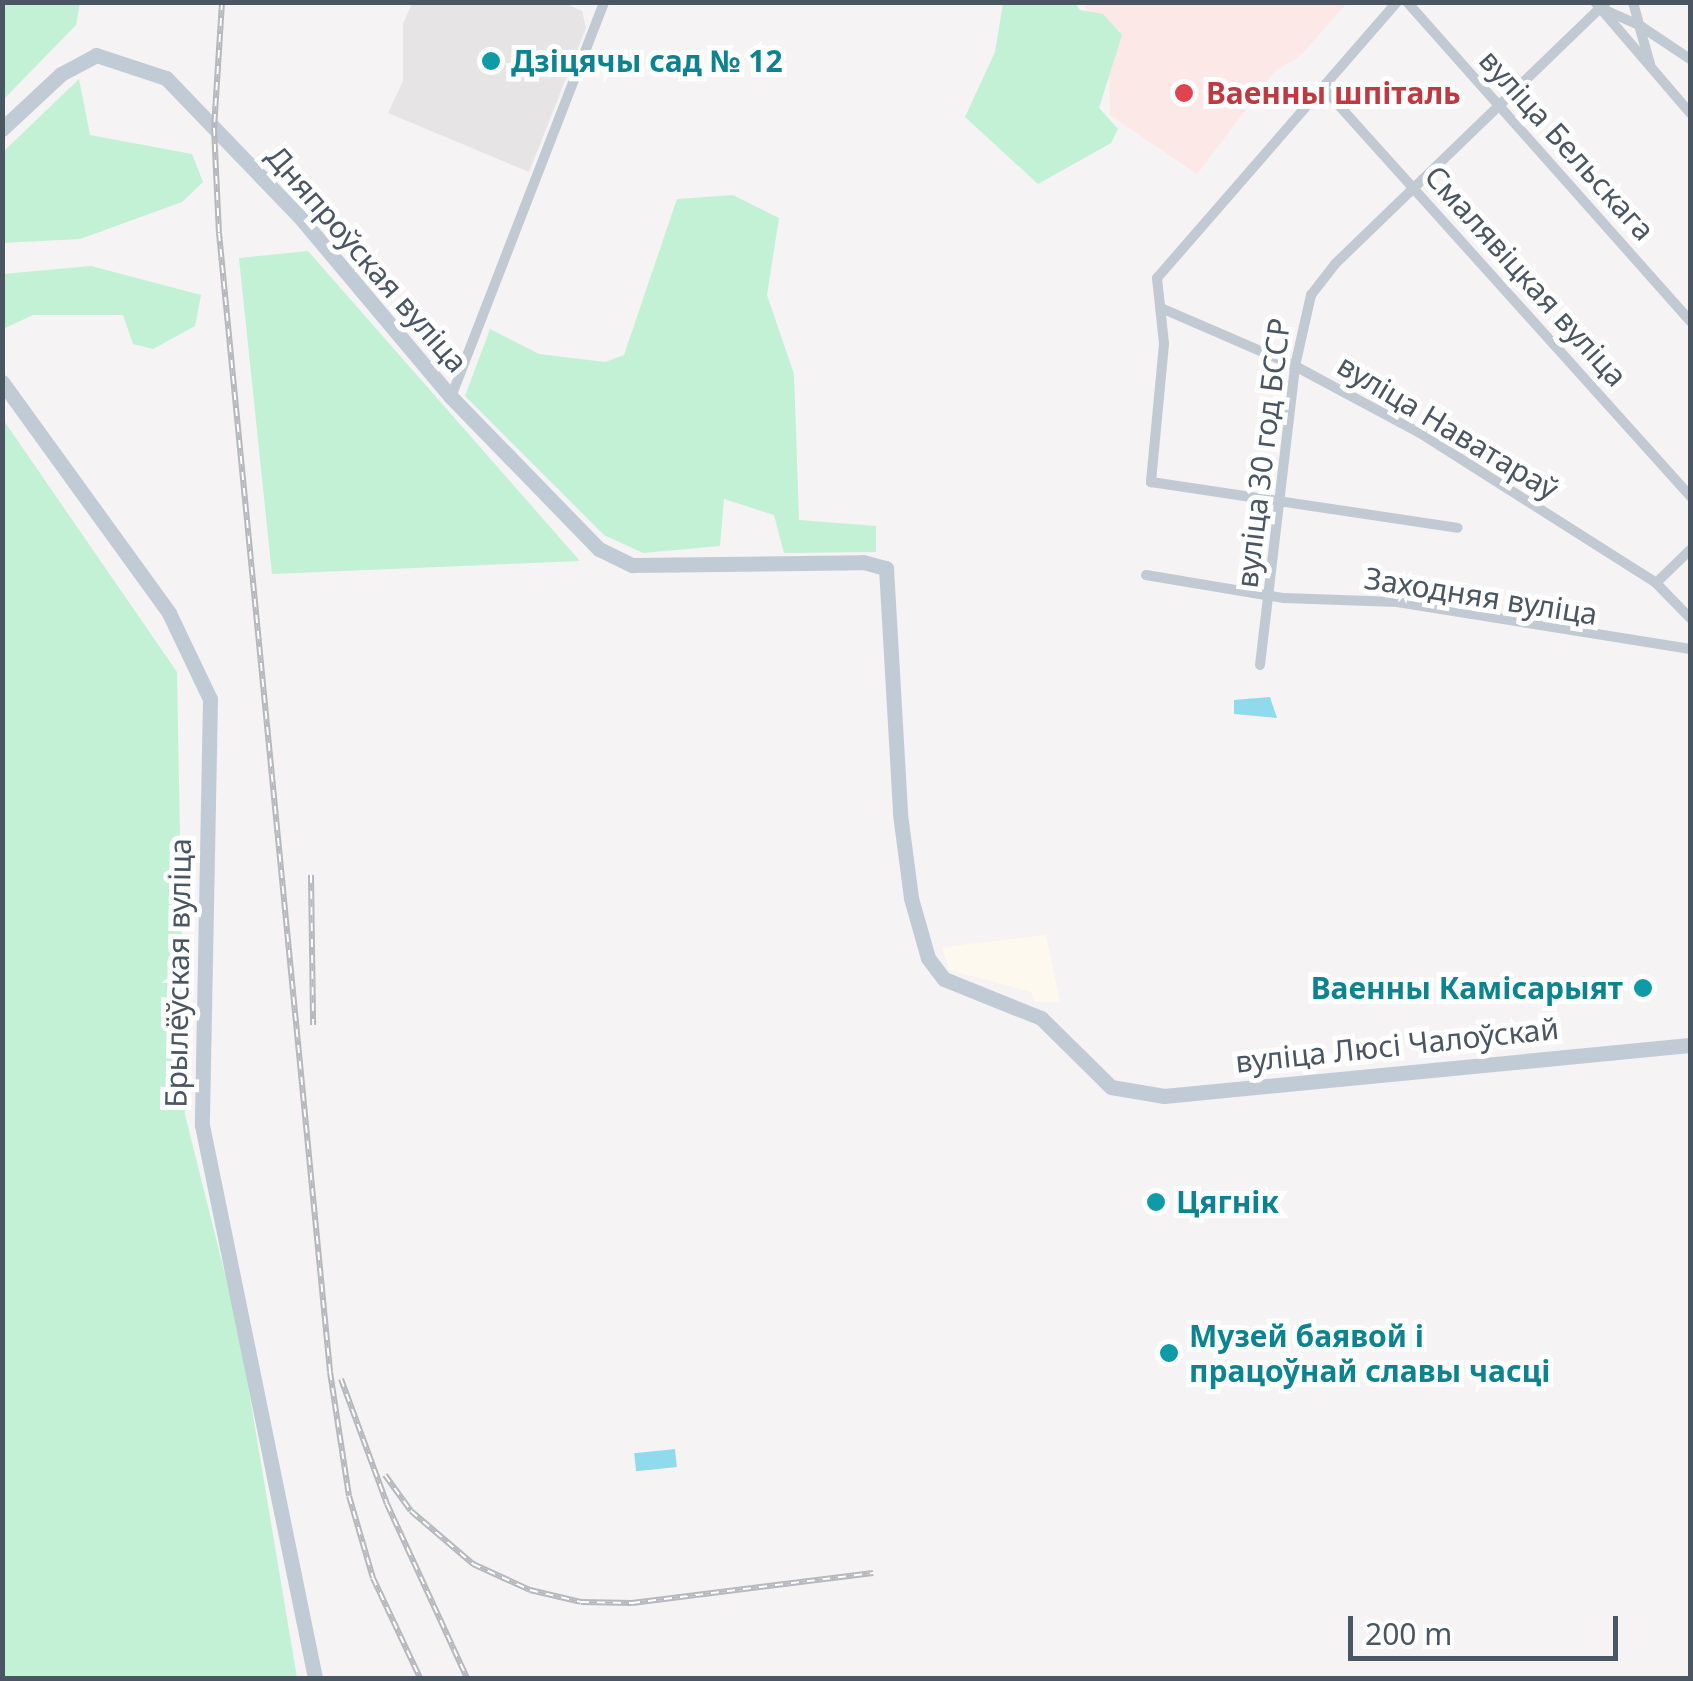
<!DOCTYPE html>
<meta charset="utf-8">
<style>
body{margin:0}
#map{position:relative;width:1693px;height:1681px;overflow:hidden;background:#f5f3f3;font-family:"Noto Sans",sans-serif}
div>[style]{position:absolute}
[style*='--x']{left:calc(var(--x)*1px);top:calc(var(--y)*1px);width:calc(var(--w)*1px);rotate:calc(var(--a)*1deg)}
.commercial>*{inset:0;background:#fdf9ef}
.education>*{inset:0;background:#e6e4e5}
.medical>*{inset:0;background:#fce8e6}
.green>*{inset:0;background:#c3f1d5}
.water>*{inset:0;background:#90daee;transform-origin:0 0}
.street>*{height:10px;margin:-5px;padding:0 5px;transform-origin:5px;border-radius:5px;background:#c1cad2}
.secondary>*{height:15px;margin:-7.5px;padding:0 7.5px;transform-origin:7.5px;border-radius:7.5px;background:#c1cbd6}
.rail>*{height:6px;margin-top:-3px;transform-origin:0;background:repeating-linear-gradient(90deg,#fff 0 8px,#b5b8bd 0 16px);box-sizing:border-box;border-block:2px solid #b5b8bd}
.dots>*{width:28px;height:28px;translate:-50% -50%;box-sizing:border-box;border:5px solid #fff;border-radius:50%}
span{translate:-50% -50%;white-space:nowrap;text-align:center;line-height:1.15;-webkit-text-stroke:10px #fff;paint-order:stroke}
.culture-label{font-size:30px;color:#0d838f;font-weight:700}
.left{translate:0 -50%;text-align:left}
.right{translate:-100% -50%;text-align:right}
.health-label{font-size:30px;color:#be3a42;font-weight:700}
.street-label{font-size:30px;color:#4a5661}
.frame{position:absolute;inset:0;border:5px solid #4a5661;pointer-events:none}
.scale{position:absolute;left:1348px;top:1616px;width:270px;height:45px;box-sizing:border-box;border:5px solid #4a5661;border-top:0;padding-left:12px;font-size:30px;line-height:35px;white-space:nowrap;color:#4a5661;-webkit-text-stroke:8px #fff;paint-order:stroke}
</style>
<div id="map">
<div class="commercial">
<i style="clip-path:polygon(1046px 935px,1060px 1002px,1035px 1002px,1031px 992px,949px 970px,942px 947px)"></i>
</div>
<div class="education">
<i style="clip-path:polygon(563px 2px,582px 11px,586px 28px,529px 172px,388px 113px,403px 81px,403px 24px,412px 3px)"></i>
</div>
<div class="medical">
<i style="clip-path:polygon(1083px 3px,1347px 3px,1300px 56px,1275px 71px,1197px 174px,1110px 115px,1109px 45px)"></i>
</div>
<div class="green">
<i style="clip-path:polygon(3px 2px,80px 3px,76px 25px,3px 100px)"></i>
<i style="clip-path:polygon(1003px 3px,1075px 3px,1080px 10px,1103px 14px,1122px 35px,1099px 108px,1118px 129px,1111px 143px,1038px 184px,965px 117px,995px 52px)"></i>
<i style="clip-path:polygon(79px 79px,90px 135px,192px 154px,203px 182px,182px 202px,80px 239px,3px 243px,3px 152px)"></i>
<i style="clip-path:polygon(733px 195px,779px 218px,767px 295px,794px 374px,799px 520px,876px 526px,876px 552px,784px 553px,774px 515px,724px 499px,720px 546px,643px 553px,604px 535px,465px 396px,490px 329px,539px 354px,605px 362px,624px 355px,677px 199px)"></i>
<i style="clip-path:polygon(308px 251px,580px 561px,272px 574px,239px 258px)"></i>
<i style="clip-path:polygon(91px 266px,201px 295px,195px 326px,153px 349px,133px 344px,123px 315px,33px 315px,3px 329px,3px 274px)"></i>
<i style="clip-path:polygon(2px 418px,177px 672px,185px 1115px,238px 1326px,297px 1678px,3px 1678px)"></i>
</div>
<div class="water">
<i style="clip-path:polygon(1270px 697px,1277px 718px,1234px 714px,1234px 700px)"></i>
<i style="left:675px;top:1449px;width:18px;height:41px;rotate:84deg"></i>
</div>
<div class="street">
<i style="--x:1397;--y:2;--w:366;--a:131"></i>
<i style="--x:1157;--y:278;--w:66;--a:83.9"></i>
<i style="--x:1164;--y:344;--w:139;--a:95.4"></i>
<i style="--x:1151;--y:482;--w:310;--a:8.5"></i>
<i style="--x:1407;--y:2;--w:426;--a:48.4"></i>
<i style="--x:1595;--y:2;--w:146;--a:49.4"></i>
<i style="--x:1633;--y:2;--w:24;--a:75"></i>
<i style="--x:1639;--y:25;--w:61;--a:33.7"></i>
<i style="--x:1605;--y:10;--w:37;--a:24"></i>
<i style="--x:1639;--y:25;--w:41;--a:74.2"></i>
<i style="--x:1325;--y:90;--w:546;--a:48.04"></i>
<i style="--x:1161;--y:308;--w:146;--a:23.4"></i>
<i style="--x:1295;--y:366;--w:142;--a:28.2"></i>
<i style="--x:1420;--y:433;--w:280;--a:32.4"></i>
<i style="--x:1656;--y:583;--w:49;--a:45.8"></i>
<i style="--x:451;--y:397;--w:424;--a:-68.8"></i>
<i style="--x:1146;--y:575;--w:140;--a:9.5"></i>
<i style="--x:1284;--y:598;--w:113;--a:2"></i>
<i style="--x:1397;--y:602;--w:297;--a:9.1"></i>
<i style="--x:1656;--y:583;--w:47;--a:-44.1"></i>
<i style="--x:1260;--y:665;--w:301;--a:-83.3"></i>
<i style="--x:1295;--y:366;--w:73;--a:-77.3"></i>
<i style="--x:1311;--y:295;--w:39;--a:-52"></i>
<i style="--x:1335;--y:264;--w:377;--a:-44"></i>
</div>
<div class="secondary">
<i style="--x:2;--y:129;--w:81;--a:-43"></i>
<i style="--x:61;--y:74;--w:40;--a:-28"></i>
<i style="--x:96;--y:55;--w:74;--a:18.2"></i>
<i style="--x:166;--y:78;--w:192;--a:46.1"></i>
<i style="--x:299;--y:216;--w:236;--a:50"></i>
<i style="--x:451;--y:397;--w:212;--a:45.8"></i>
<i style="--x:599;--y:549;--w:37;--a:26"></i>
<i style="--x:632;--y:565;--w:231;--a:-0.7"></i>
<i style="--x:863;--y:562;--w:24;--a:15"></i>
<i style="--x:886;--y:568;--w:246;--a:86.7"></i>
<i style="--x:900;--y:814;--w:85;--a:82.5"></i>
<i style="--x:911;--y:898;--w:62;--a:74.2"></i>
<i style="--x:928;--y:958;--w:26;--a:53"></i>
<i style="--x:944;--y:979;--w:105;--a:21.9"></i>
<i style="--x:1041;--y:1018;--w:98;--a:44.6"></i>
<i style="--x:1111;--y:1087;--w:54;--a:9.6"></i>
<i style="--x:1164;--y:1096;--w:528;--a:-5.54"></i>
<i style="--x:2;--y:382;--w:285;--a:54.1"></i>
<i style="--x:169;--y:613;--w:95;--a:64.5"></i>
<i style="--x:210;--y:699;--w:426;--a:91.1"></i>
<i style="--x:202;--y:1125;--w:564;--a:78.45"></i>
</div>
<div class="rail">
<i style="--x:222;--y:2;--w:126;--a:93.6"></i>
<i style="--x:214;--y:128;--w:105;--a:87.3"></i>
<i style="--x:219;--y:233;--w:1144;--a:84.43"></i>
<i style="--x:330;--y:1372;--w:125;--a:81.3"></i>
<i style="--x:349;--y:1496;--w:85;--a:73.7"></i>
<i style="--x:373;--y:1578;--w:110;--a:64.8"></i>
<i style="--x:311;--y:875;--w:150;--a:89.2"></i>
<i style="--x:341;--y:1379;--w:133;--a:69.8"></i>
<i style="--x:387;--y:1504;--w:192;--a:65.3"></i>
<i style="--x:385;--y:1475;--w:44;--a:54.2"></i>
<i style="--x:411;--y:1511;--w:82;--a:40.5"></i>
<i style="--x:473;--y:1564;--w:63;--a:24.5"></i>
<i style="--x:530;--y:1590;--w:52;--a:13.2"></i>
<i style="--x:581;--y:1602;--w:51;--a:1.1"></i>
<i style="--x:632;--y:1603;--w:243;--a:-7.1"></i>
</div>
<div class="dots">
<i style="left:491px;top:61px;background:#0f9aa8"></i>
<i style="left:1184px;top:93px;background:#e0444e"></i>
<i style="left:1643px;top:988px;background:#0f9aa8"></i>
<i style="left:1156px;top:1202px;background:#0f9aa8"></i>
<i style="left:1169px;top:1353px;background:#0f9aa8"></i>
</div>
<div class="culture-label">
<span class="left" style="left:511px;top:61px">Дзіцячы сад № 12</span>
<span class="right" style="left:1623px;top:988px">Ваенны Камісарыят</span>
<span class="left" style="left:1176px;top:1202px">Цягнік</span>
<span class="left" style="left:1189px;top:1353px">Музей баявой і<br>працоўнай славы часці</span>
</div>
<div class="health-label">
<span class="left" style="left:1206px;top:93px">Ваенны шпіталь</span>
</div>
<div class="street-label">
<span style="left:1567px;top:145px;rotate:48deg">вуліца Бельскага</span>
<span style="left:367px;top:259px;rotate:49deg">Дняпроўская вуліца</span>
<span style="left:1526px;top:276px;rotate:48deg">Смалявіцкая вуліца</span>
<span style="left:1448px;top:427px;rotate:31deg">вуліца Наватараў</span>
<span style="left:1263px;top:453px;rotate:-83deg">вуліца 30 год БССР</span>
<span style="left:1481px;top:596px;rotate:9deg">Заходняя вуліца</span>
<span style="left:178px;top:973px;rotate:-89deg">Брылёўская вуліца</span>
<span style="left:1397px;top:1045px;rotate:-6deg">вуліца Люсі Чалоўскай</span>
</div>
<div class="frame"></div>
<div class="scale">200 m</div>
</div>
